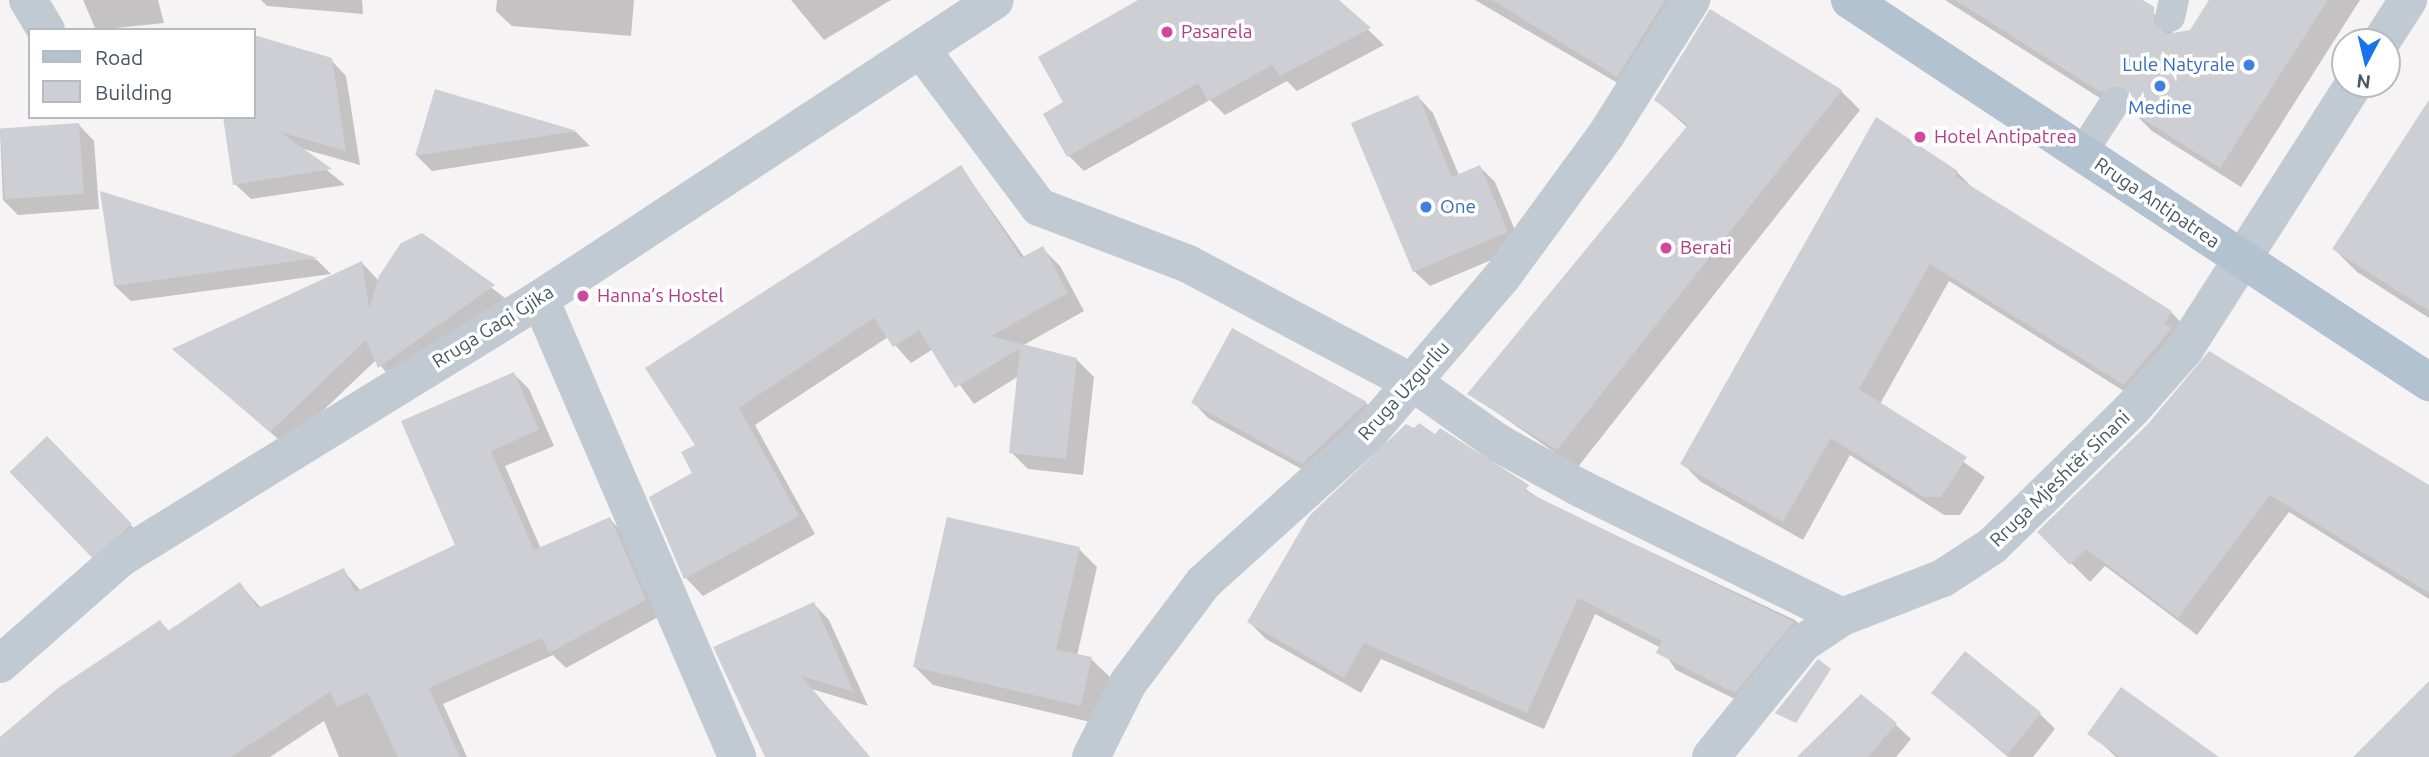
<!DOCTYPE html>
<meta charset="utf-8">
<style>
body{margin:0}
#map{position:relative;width:2429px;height:757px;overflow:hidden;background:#f5f3f3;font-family:Ubuntu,sans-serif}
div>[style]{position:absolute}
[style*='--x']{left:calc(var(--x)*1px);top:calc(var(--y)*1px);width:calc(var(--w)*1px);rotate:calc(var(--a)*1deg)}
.shadow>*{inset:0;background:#0003}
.building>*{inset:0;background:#cdcfd5;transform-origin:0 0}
.lane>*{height:30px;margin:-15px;padding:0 15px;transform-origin:15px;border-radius:15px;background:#c1cad2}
.street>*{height:38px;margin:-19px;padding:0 19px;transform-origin:19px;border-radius:19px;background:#c1cad2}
.primary>*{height:38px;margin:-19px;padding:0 19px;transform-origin:19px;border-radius:19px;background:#b3c2d1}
.dots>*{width:19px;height:19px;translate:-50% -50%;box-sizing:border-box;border:4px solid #fff;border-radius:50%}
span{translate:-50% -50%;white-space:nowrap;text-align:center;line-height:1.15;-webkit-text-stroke:7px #fff;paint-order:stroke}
.hotel-label{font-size:19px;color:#b23c85}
.left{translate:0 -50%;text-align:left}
.shop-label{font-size:19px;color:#366cbe}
.right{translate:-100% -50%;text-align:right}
.street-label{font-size:19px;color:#4a5661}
.legend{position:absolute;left:28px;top:28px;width:228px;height:91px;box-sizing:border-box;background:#fff;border:2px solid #b7bbc0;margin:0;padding:9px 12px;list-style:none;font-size:21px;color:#4a5661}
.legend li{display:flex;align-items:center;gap:14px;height:35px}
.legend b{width:35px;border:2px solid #b7bbc0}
.north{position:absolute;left:2331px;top:28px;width:70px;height:70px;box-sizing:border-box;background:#fff;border:2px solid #b7bbc0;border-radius:50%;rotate:187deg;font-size:19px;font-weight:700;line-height:28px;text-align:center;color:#4a5661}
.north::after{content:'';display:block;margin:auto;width:24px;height:32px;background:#1a73e8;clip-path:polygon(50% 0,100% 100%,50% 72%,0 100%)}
</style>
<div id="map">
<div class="shadow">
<i style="clip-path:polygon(83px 0,158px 0,164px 23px,96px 30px)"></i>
<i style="clip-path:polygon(261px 0,362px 0,363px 14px,267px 6px)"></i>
<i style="clip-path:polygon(497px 0,634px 0,631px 36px,512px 26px,496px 11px)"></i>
<i style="clip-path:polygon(791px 0,891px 0,824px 40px)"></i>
<i style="clip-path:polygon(1142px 0,1337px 0,1384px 45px,1297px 91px,1287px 81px,1225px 115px,1210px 100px,1084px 171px,1069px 156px,1066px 103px)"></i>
<i style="clip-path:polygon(1475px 0,1684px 0,1635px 93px)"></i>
<i style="clip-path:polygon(1945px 0,2140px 0,2175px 35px,2191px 31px,2211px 0,2360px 0,2241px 187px,2152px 131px,2131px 110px,2122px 112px)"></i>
<i style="clip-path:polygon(331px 60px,346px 76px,360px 165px,300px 148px,345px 185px,251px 199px,235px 184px,254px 117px,254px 68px)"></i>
<i style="clip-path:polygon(436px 91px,576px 132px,590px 146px,432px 171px,417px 156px)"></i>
<i style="clip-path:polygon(1841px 91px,1860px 110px,1577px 468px,1470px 394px,1688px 128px,1656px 100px)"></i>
<i style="clip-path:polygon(1418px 97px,1433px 113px,1459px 175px,1480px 167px,1495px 182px,1522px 247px,1430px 286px,1414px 271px)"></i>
<i style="clip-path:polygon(2429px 103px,2429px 318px,2357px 272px,2334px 249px)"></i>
<i style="clip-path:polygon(79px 125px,94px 141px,99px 209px,18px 215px,3px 200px,0 130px)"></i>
<i style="clip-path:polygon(961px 167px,1025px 258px,1042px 248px,1060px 266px,1084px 311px,1022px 346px,1076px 359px,1094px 377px,1083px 475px,1028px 469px,1011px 452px,1019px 376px,974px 404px,933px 349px,911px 363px,888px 337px,755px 425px,815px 534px,703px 596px,686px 578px,651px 497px,695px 473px,697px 445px)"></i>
<i style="clip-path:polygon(1957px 172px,1975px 190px,2171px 312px,2189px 331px,2143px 403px,1949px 281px,1880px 404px,1985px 477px,1960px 515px,1944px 515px,1850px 455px,1803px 540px,1701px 482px,1682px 463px)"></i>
<i style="clip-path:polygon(102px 193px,317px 260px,331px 274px,131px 301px,115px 286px)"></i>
<i style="clip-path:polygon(422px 235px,509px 301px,394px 382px,376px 360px,286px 446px,175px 349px,362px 263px,379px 281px)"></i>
<i style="clip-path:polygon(1233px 330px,1366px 403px,1381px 418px,1318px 478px,1208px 418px,1193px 402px)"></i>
<i style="clip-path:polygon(514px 374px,529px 389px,554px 446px,505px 466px,541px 549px,610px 519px,625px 535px,660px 616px,566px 668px,553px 655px,443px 704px,467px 757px,339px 757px,324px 721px,270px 757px,0 757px,0 740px,160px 622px,170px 632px,240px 584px,261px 608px,343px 570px,361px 591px,458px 546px)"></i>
<i style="clip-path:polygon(2149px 426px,2429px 491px,2429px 599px,2289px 512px,2197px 635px,2105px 566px,2090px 582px,2040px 532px)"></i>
<i style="clip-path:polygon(1440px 431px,1543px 501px,1795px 620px,1812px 637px,1753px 708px,1676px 670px,1661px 648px,1595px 614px,1544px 729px,1381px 659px,1361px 693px,1266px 639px,1249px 622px)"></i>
<i style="clip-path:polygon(63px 454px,145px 540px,106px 571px,12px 473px)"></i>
<i style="clip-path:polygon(1079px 549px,1097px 567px,1077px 656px,1091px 659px,1110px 677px,1099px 724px,933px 685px,915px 667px)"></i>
<i style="clip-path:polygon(814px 604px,829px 620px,868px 706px,812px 689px,870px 757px,766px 757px)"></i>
<i style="clip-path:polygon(1933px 693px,2040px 714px,2055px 729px,2033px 757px,2008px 757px)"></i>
<i style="clip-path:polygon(1895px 724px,1911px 739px,1896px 757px,1799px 757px)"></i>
<i style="clip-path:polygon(2090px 733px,2216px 757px,2116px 757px)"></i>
</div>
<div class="building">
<i style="clip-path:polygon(1138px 0,1339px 0,1371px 28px,1280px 76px,1272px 65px,1208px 101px,1198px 83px,1067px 157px,1043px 114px,1063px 102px,1038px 57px)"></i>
<i style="clip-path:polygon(1492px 0,1665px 0,1617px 77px)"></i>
<i style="clip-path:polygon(1955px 0,2143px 0,2154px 7px,2154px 23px,2167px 34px,2190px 30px,2209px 0,2328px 0,2220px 168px,2130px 111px,2124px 87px,2100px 92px)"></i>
<i style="clip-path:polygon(1710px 9px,1842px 90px,1557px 450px,1467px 394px,1688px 125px,1654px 100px)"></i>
<i style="clip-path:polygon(254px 35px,332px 58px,346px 151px,280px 132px,332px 169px,233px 185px,223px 117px,254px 117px)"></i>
<i style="clip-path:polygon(435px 89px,577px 131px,415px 156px)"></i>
<i style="clip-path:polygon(1418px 95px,1452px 177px,1480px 165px,1508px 232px,1413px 272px,1351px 123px)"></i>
<i style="clip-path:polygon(2429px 100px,2429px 311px,2332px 249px)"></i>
<i style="clip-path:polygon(1876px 117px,1958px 171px,1955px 176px,2172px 311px,2164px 324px,2172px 328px,2124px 385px,1930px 264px,1859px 389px,1967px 457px,1941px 497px,1924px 497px,1831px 438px,1783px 522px,1680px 464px)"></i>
<i style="left:79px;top:123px;width:71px;height:79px;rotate:86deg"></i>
<i style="clip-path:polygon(961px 165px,1021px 258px,1043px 246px,1068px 293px,991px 336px,1077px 358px,1066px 459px,1009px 453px,1020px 348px,955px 388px,919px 330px,893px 347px,874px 318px,739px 408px,799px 516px,684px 579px,649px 497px,692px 473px,681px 452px,695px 445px,645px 368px)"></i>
<i style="clip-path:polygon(100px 191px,318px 258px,114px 286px)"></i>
<i style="clip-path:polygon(422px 233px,495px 285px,378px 368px,366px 340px,270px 432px,172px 349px,362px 261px,369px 308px,379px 276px,401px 243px)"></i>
<i style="clip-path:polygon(1232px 328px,1367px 402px,1302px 464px,1191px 403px)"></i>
<i style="clip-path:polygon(2209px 351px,2429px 485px,2429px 593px,2270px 495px,2178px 618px,2086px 549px,2070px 565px,2037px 532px,2147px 425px)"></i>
<i style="clip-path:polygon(514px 372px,539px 430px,491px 451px,534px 550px,610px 517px,646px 600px,549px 653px,542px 638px,429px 688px,460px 757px,398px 757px,368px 693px,337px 707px,330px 692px,231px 757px,0 757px,0 737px,58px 688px,160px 620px,168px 631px,240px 582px,258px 608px,344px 568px,355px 592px,455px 545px,401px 421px)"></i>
<i style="clip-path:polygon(1419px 423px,1435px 434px,1440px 428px,1529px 485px,1525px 491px,1794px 622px,1735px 693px,1656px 653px,1662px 641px,1578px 598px,1527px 713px,1364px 643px,1344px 678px,1247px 622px,1309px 516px,1406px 424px,1414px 428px)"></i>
<i style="left:47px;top:436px;width:122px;height:52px;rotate:46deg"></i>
<i style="clip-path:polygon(947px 517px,1080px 547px,1056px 650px,1092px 657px,1081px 706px,913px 667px)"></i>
<i style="clip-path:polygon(814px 602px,854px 692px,801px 676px,870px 757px,765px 757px,713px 647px)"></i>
<i style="left:1965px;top:651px;width:98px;height:54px;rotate:39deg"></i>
<i style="clip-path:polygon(1818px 659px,1831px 669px,1796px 723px,1775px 713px)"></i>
<i style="clip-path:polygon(2429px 681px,2429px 757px,2353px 757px)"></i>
<i style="clip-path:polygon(2121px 687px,2219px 757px,2120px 757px,2087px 734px)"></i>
<i style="clip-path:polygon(1861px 694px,1897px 723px,1868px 757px,1797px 757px)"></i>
</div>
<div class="lane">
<i style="--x:2170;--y:17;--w:17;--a:-77"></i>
<i style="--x:2082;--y:153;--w:61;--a:-57.1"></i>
</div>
<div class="street">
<i style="--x:28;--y:0;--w:35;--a:59"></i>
<i style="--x:2381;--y:42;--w:50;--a:-57.3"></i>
<i style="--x:923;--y:52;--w:194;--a:53.2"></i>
<i style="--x:1039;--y:207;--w:160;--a:20.9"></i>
<i style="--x:1188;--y:264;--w:257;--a:27.9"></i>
<i style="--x:1415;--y:384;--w:104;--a:35.2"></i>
<i style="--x:1500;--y:444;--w:94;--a:28.8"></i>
<i style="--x:1582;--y:489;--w:290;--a:26.2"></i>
<i style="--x:540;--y:299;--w:499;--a:66.7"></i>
<i style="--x:0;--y:664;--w:162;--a:-41.3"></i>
<i style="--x:122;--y:557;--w:491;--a:-31.7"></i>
<i style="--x:540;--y:299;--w:544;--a:-33.31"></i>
<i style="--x:1091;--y:757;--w:83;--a:-63.4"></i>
<i style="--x:1128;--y:683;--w:125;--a:-53.1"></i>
<i style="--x:1203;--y:583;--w:224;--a:-42.1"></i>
<i style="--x:1369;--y:433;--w:205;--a:-49.6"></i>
<i style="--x:1502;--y:277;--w:176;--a:-53.8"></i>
<i style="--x:1606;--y:135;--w:160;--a:-57.8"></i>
<i style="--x:1711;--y:757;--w:146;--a:-51.1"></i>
<i style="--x:1803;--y:643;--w:47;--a:-33.7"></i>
<i style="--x:1842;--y:617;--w:108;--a:-21.1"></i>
<i style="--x:1943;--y:578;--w:59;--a:-33.1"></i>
<i style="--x:1992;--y:546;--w:196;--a:-44.4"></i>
<i style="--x:2132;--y:409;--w:79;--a:-48.6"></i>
<i style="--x:2184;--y:350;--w:316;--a:-57.4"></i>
</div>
<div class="primary">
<i style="--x:1850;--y:0;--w:694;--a:33.42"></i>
</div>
<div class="dots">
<i style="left:1167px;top:32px;background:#d1479c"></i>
<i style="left:2249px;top:65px;background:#3f7fe0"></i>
<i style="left:2160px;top:86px;background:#3f7fe0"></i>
<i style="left:1920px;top:137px;background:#d1479c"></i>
<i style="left:1426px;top:207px;background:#3f7fe0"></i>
<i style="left:1666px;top:248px;background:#d1479c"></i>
<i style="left:583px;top:296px;background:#d1479c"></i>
</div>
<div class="hotel-label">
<span class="left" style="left:1181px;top:32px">Pasarela</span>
<span class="left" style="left:1934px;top:137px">Hotel Antipatrea</span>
<span class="left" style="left:1680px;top:248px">Berati</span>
<span class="left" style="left:597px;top:296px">Hanna’s Hostel</span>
</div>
<div class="shop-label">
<span class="right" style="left:2235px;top:65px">Lule Natyrale</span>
<span style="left:2160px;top:108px">Medine</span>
<span class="left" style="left:1440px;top:207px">One</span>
</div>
<div class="street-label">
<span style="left:2157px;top:203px;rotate:34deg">Rruga Antipatrea</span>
<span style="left:493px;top:327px;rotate:-32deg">Rruga Gaqi Gjika</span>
<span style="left:1404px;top:391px;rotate:-48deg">Rruga Uzgurliu</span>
<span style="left:2060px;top:479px;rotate:-44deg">Rruga Mjeshtër Sinani</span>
</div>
<ul class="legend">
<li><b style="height:9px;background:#b3c2d1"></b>Road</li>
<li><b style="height:19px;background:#cdcfd5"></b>Building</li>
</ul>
<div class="north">N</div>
</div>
